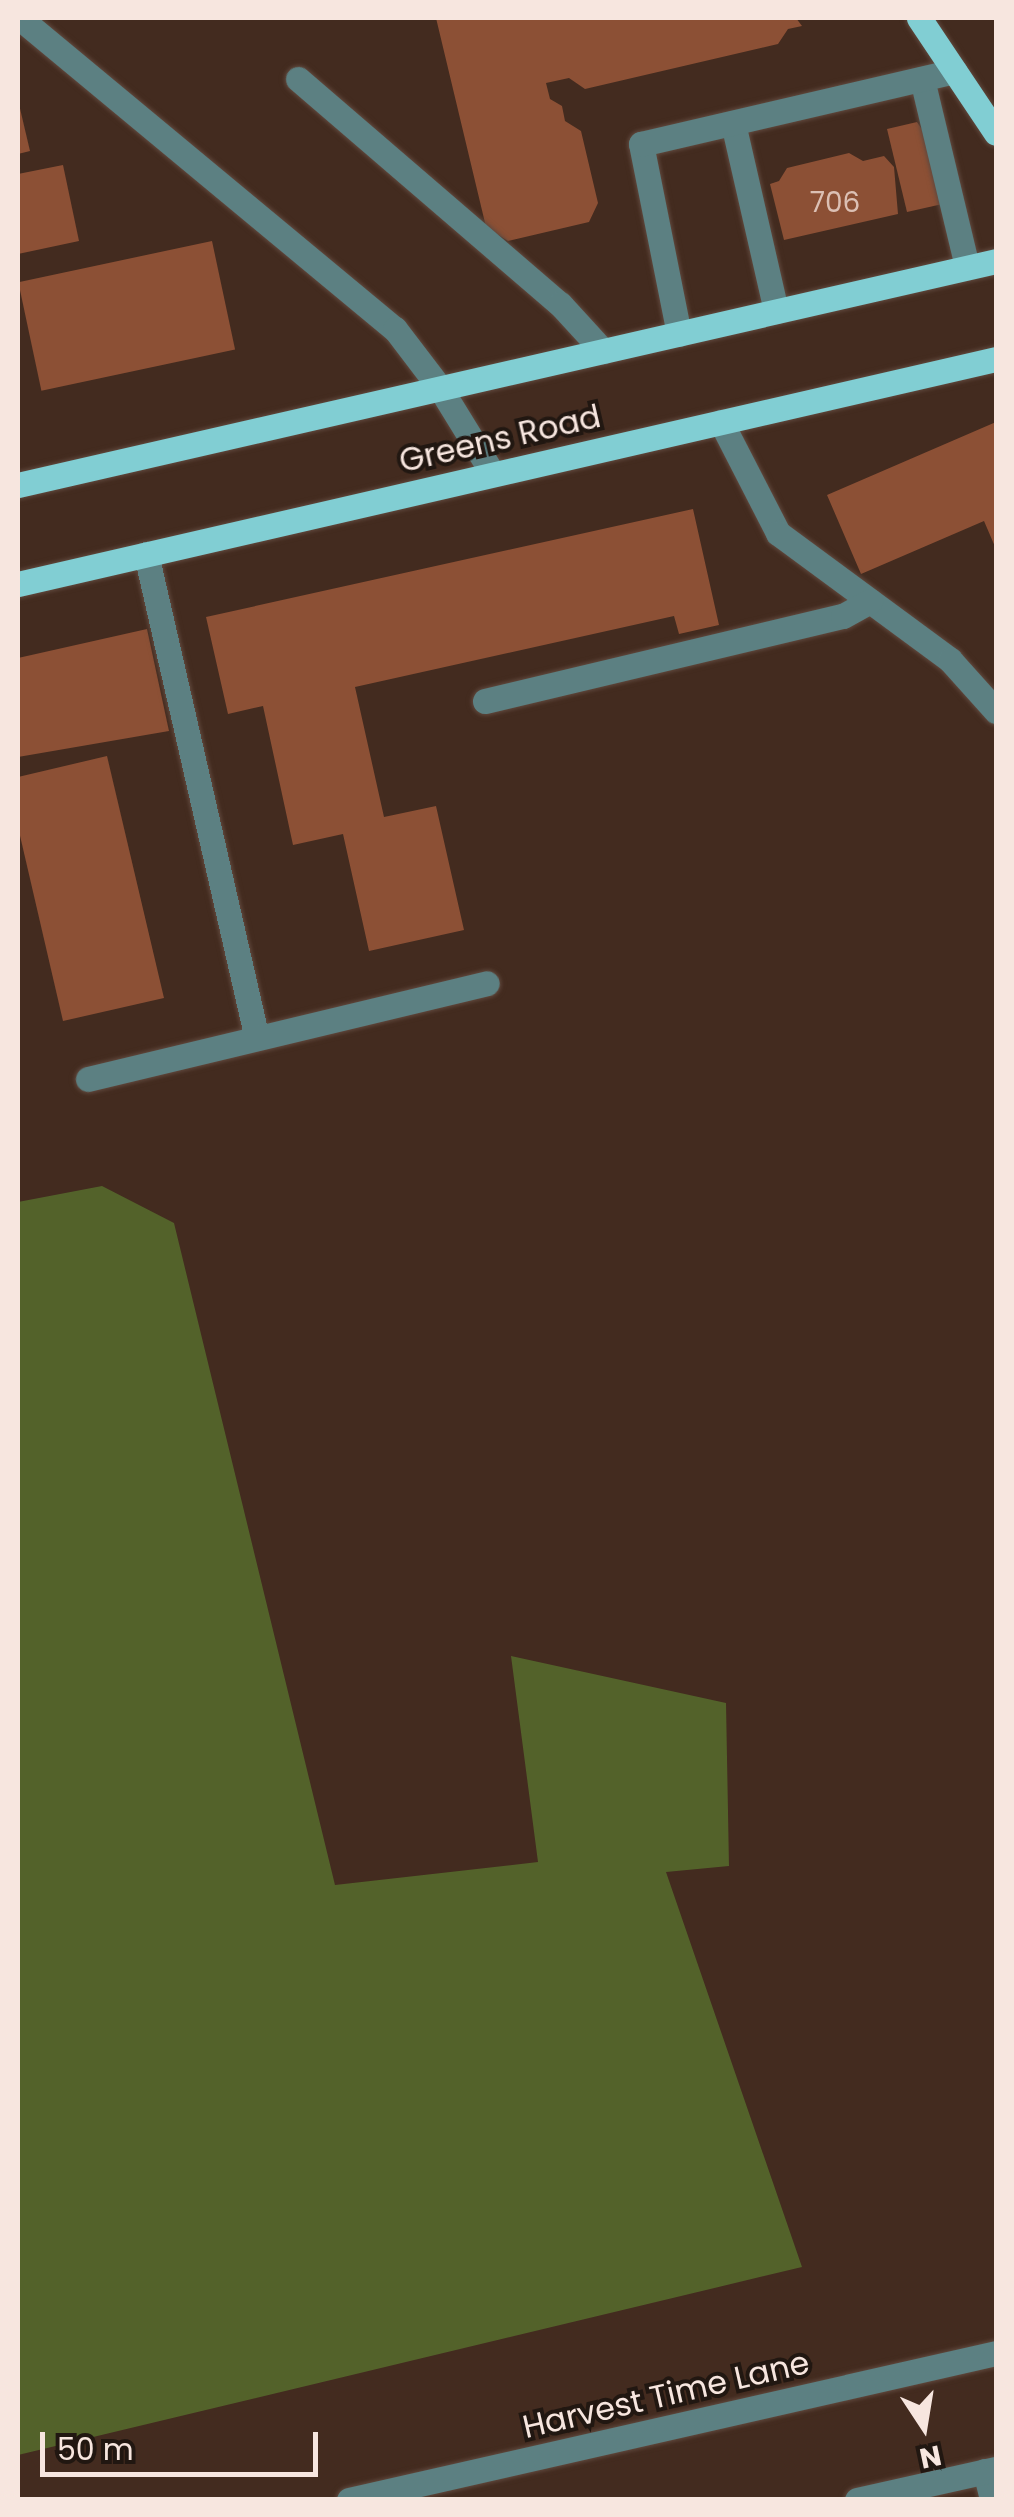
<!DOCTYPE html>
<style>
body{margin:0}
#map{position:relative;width:1014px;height:2517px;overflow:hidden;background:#432b1f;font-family:Poppins,sans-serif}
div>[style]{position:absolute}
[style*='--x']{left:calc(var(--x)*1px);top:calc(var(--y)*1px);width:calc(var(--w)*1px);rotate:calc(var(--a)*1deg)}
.green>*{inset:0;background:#53622a}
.building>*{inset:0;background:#8c5035;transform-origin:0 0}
.roads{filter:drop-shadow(0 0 2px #60493e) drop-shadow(0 0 2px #60493e)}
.minor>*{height:25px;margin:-12.5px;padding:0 12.5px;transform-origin:12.5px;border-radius:12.5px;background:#5c8082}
.major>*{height:25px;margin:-12.5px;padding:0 12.5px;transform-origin:12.5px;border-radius:12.5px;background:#81ced3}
span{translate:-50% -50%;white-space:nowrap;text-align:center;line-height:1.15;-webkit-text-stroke:8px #211711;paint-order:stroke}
.number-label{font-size:28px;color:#dcc0b4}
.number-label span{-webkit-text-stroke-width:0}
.street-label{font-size:32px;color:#f7e6df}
.frame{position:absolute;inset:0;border:20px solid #f7e6df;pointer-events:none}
.north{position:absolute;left:874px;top:2377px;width:100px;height:100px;-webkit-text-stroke:8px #211711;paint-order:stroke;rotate:168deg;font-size:28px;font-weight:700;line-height:40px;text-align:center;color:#f7e6df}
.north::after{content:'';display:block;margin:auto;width:35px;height:45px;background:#f7e6df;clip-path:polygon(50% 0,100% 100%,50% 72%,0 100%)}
.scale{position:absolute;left:40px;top:2432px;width:278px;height:45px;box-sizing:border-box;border:5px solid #f7e6df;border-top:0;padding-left:12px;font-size:30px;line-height:35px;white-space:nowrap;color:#f7e6df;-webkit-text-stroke:8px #211711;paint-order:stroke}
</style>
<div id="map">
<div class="green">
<i style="clip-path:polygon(102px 1186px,174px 1223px,335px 1885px,538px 1862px,511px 1656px,726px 1703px,729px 1866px,666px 1872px,802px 2267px,18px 2455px,18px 1202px)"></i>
</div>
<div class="building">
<i style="clip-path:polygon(436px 18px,796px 18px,802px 26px,788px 29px,778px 44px,585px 89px,569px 78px,546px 83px,550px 99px,562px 106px,565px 121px,581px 131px,598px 203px,589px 222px,508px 241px,486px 227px)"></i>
<i style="clip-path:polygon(18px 100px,30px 151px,18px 154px)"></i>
<i style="clip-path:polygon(917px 122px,934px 147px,947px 203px,907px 212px,887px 129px)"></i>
<i style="clip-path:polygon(849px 153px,863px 161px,884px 156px,894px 167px,898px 214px,784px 240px,770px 184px,779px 181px,787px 168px)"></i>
<i style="clip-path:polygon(63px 165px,79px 241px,18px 254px,18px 174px)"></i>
<i style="left:212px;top:241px;width:111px;height:198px;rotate:78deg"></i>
<i style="clip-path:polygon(996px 422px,996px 549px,984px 521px,861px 574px,827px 495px)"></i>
<i style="clip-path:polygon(693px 509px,719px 625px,679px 634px,674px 616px,355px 687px,384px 817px,436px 806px,464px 930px,369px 951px,343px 834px,293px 845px,263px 706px,228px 714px,206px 617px)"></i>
<i style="clip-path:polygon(147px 629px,169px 731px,18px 757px,18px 658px)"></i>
<i style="clip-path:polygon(107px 756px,164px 998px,63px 1021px,18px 827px,18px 777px)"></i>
</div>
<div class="roads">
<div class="minor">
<i style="--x:20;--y:18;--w:487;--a:39.7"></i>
<i style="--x:395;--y:329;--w:74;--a:52.7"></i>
<i style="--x:440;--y:388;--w:101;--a:58.4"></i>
<i style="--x:298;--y:79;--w:345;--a:40.7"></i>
<i style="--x:560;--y:304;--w:64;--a:47.5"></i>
<i style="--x:922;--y:79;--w:193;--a:76.5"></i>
<i style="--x:733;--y:123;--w:193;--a:77.1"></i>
<i style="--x:679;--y:334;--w:194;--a:-101.3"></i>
<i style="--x:641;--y:144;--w:322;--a:-13.1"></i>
<i style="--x:721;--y:422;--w:125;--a:62.8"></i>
<i style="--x:778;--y:533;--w:214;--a:36.4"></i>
<i style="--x:950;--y:660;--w:69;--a:48"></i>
<i style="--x:146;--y:554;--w:496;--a:77.1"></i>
<i style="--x:485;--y:701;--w:368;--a:-13.4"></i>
<i style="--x:843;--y:616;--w:31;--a:-29"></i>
<i style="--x:88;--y:1079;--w:410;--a:-13.5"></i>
<i style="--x:985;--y:2471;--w:30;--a:76"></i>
<i style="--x:349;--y:2500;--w:663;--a:-12.8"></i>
<i style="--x:857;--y:2500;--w:142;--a:-12.6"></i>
</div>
<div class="major">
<i style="--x:919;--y:18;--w:138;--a:56.2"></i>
<i style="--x:18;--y:485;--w:1003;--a:-12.9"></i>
<i style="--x:18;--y:584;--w:1004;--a:-12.96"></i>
</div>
</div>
<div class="number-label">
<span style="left:835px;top:203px">706</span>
</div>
<div class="street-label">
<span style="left:500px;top:439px;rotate:-13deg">Greens Road</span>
<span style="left:666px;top:2395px;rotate:-13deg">Harvest Time Lane</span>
</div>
<div class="frame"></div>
<div class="north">N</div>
<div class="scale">50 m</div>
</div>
